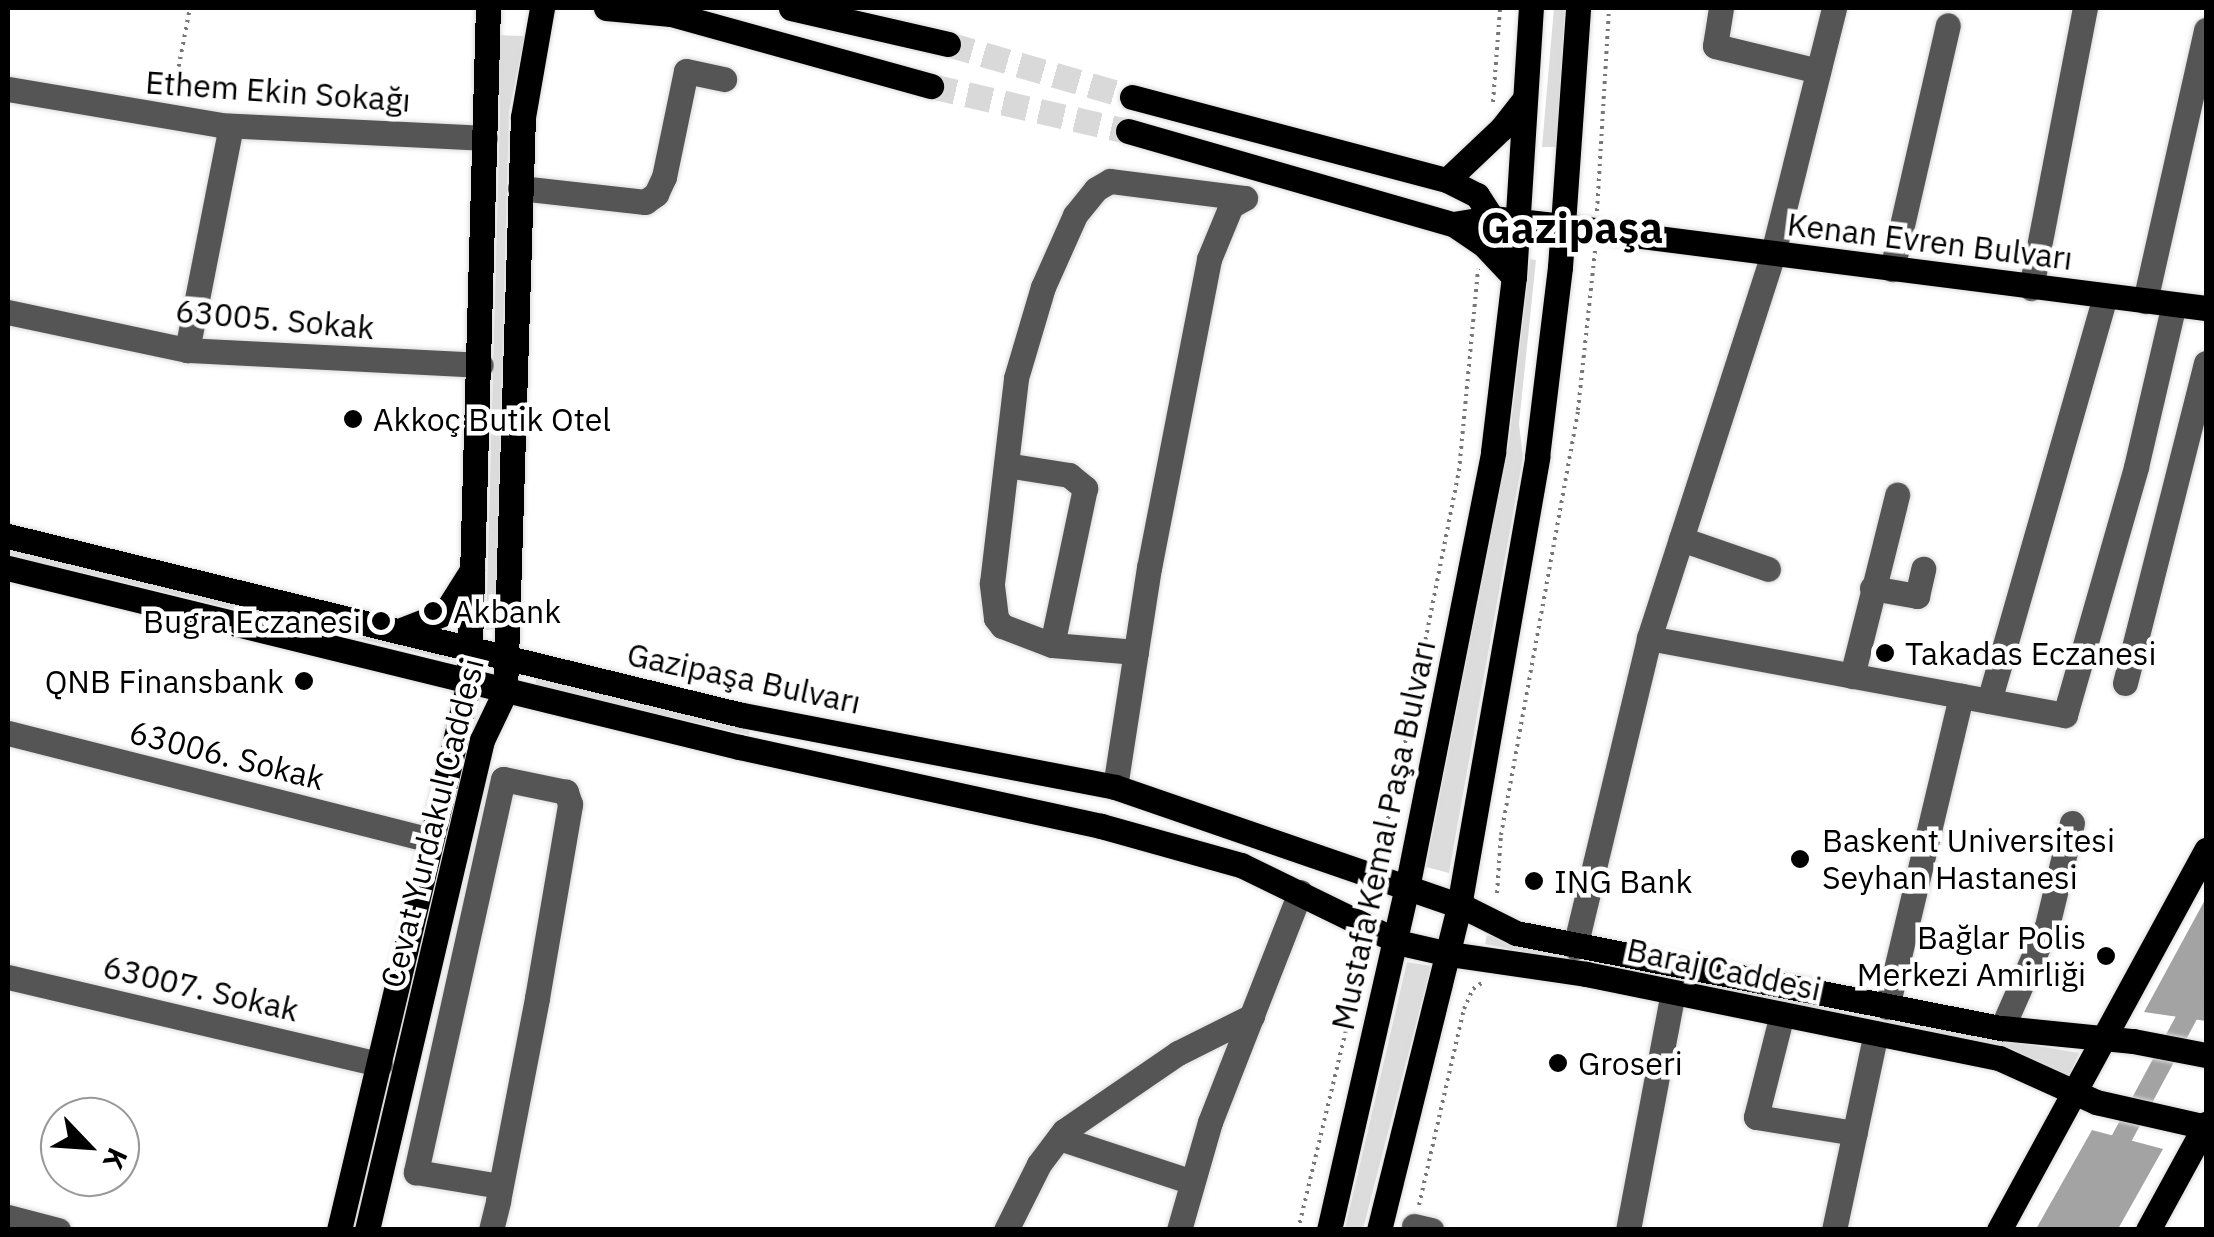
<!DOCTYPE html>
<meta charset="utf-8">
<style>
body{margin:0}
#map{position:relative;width:2214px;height:1237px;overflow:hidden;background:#fff;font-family:"IBM Plex Sans",sans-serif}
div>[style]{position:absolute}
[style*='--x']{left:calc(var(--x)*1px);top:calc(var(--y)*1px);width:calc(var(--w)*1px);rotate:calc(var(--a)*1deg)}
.green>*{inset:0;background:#dcdcdc}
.water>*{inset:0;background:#a3a3a3}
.canal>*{height:20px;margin:-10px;padding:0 10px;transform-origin:10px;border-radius:10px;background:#a3a3a3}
.major-tunnel>*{height:25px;margin-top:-12.5px;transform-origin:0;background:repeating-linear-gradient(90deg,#d9d9d9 0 25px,transparent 0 37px)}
.path>*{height:4px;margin-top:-2px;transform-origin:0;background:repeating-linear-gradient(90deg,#777 0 2.5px,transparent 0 7.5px)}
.roads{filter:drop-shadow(0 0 2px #dbdbdb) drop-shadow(0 0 2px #dbdbdb)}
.minor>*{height:25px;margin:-12.5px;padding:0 12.5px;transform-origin:12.5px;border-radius:12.5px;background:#555}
.major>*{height:25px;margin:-12.5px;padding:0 12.5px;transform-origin:12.5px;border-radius:12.5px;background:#000}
.dots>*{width:28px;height:28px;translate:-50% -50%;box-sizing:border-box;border:5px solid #fff;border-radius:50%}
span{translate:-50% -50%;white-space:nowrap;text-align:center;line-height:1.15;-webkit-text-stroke:9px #fff;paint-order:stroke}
.street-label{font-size:32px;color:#000}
.poi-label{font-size:32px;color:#000}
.left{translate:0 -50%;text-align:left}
.right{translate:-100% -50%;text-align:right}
.district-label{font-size:42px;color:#000;font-weight:700}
.frame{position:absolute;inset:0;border:10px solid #000;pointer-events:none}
.north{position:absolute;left:40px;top:1097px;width:100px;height:100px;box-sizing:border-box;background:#fff;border:2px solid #999;border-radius:50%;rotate:115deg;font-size:28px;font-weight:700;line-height:40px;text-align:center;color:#000}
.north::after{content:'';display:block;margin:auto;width:35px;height:45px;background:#000;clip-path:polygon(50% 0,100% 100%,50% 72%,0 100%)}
</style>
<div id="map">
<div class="green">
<i style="clip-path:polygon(1554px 8px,1565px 8px,1556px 147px,1542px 147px)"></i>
<i style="clip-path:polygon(497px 35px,525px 36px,509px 111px,495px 629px,486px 630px,500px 113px)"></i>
<i style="clip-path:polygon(1530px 259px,1536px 260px,1519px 424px,1523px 457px,1449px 873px,1426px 867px,1509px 441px)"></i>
<i style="clip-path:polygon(8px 547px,451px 651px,449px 660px,8px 555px)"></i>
<i style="clip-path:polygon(536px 675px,750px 727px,749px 735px,536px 686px)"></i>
<i style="clip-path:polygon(1487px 935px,1878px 1019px,2079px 1053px,2069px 1076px,1989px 1044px,1485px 944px)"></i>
<i style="clip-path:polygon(1407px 962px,1431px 966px,1363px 1229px,1345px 1229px)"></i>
</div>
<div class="water">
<i style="clip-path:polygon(2206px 898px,2206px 1021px,2144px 1012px)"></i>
<i style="clip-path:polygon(2092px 1130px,2163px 1149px,2118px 1229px,2036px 1229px)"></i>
</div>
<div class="canal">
<i style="--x:2109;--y:1162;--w:205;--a:-61.8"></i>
</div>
<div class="major-tunnel">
<i style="--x:948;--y:44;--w:191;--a:16.1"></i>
<i style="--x:931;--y:86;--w:202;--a:12.9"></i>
</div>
<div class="path">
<i style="--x:173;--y:96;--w:90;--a:-79.1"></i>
<i style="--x:1493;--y:102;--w:94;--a:-85.7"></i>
<i style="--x:1597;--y:211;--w:203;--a:-86.6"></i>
<i style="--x:1373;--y:853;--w:48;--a:-66.6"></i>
<i style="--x:1392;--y:809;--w:345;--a:-78.8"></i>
<i style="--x:1459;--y:471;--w:203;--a:-84.6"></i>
<i style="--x:1497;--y:893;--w:58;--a:-86.1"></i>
<i style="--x:1501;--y:835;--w:432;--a:-79.7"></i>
<i style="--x:1578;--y:410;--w:160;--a:-83.9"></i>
<i style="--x:1419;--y:1205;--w:201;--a:-77.1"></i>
<i style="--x:1464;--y:1009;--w:22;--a:-66"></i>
<i style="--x:1473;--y:989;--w:12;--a:-35"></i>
<i style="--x:1298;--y:1230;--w:240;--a:-76.5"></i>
<i style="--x:1354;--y:997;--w:43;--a:-94"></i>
</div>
<div class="roads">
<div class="minor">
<i style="--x:1721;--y:8;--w:38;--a:99"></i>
<i style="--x:1715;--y:46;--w:106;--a:13.6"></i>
<i style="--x:8;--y:89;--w:215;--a:9.6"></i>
<i style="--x:220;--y:125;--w:265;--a:2.8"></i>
<i style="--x:520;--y:188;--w:126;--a:6.4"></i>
<i style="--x:645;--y:202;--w:14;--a:-36"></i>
<i style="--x:656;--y:194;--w:19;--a:-65"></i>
<i style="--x:664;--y:177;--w:108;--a:-78.3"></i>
<i style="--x:686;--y:71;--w:39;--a:12"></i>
<i style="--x:1892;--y:269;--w:250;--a:-77.1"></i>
<i style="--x:2031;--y:288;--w:285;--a:-79.1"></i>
<i style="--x:2145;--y:301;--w:278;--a:-77.3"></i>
<i style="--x:8;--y:312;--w:183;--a:12"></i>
<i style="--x:187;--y:350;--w:294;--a:2.9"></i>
<i style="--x:187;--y:350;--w:228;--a:-78.9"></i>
<i style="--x:1006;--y:465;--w:64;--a:9"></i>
<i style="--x:1069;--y:475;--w:21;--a:39"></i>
<i style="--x:1085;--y:488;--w:160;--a:101.9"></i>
<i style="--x:1681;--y:539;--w:92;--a:19"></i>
<i style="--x:1872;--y:588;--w:46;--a:10.1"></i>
<i style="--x:1917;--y:596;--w:28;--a:-77"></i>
<i style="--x:1649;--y:638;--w:423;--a:10.5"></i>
<i style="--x:2065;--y:715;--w:258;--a:-74"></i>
<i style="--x:2136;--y:467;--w:167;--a:-76.9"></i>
<i style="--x:1136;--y:652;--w:84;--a:-175.2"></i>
<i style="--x:1052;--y:645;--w:53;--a:-159.2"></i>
<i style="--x:1002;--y:626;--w:10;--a:-127"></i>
<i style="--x:996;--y:618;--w:35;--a:-97"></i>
<i style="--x:992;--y:583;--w:206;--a:-83.3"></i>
<i style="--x:1016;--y:378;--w:95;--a:-73.5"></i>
<i style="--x:1043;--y:287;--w:79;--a:-66"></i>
<i style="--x:1075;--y:215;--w:33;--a:-51"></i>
<i style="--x:1096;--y:189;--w:16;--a:-30"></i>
<i style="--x:1110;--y:181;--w:136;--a:7.2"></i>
<i style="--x:1852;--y:676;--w:187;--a:-76"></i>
<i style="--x:2125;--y:683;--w:330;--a:-75.8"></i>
<i style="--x:1989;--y:701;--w:421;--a:-74"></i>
<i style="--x:8;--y:733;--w:436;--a:14.2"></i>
<i style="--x:1115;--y:787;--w:222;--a:-81.2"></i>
<i style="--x:1149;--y:568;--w:315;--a:-79"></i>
<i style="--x:1209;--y:259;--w:57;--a:-67.5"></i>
<i style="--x:1231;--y:206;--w:16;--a:-30"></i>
<i style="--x:1575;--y:947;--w:318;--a:-76.5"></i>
<i style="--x:1649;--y:638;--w:404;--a:-72.1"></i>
<i style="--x:1773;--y:253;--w:252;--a:-76"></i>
<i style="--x:8;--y:977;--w:382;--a:13.2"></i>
<i style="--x:1887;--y:1007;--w:320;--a:-76.6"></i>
<i style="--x:1782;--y:1014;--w:106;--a:104.2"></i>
<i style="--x:1756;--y:1117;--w:100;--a:9.2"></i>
<i style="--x:2002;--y:1028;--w:111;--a:-66.2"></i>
<i style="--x:2047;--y:926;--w:106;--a:-76.4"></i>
<i style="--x:1059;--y:1138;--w:140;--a:18.3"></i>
<i style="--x:8;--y:1217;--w:52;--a:14.6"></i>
<i style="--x:1414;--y:1226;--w:18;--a:13"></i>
<i style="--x:491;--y:1230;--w:30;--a:-76"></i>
<i style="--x:498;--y:1201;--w:207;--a:-79.1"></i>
<i style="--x:537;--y:998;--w:197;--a:-80.3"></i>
<i style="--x:570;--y:804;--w:13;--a:-108"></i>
<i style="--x:566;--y:792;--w:64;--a:-168.3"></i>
<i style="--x:503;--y:779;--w:403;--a:102.5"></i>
<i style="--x:416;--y:1172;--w:85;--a:9.5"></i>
<i style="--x:1006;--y:1230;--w:74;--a:-63.4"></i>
<i style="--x:1039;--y:1164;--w:41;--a:-52.9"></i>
<i style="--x:1064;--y:1131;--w:138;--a:-34.4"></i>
<i style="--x:1178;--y:1053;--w:83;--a:-26.6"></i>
<i style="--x:1179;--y:1230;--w:112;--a:-74"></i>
<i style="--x:1210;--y:1122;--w:247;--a:-68.6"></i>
<i style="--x:1628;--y:1230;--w:242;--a:-79.3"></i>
<i style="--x:1834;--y:1230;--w:201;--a:-78"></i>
</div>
<div class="major">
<i style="--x:606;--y:8;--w:65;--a:5.3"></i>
<i style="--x:671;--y:14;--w:270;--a:15.5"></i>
<i style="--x:791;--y:8;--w:161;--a:12.9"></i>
<i style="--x:1132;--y:97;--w:326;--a:14.8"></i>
<i style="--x:1447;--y:180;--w:34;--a:27"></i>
<i style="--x:1477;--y:195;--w:27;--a:57"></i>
<i style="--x:1128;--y:131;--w:338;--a:16"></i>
<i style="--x:1453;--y:224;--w:39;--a:-9"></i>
<i style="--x:1492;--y:218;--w:71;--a:6.4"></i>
<i style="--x:1563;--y:226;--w:648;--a:7.27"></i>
<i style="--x:1447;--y:180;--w:76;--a:-43.4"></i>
<i style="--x:1502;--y:128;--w:36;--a:-52"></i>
<i style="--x:1453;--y:224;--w:36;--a:34"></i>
<i style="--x:1483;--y:244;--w:45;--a:46.8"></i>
<i style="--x:8;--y:536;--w:756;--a:13.71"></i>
<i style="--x:742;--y:715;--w:380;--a:10.9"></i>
<i style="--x:1115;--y:787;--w:371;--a:19"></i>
<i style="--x:1466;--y:908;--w:56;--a:26.6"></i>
<i style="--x:1516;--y:933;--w:495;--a:11.1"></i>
<i style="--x:2002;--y:1028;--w:132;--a:5.7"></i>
<i style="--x:2133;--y:1041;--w:74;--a:10.9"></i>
<i style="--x:8;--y:568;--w:753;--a:13.76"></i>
<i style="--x:739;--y:747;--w:371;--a:12.3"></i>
<i style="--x:1101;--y:826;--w:145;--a:15.6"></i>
<i style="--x:1241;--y:865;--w:178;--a:26"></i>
<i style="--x:1401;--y:943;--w:49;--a:12.9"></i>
<i style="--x:1449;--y:954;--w:138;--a:8.3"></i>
<i style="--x:1586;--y:974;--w:421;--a:11.5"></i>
<i style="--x:1999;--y:1058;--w:107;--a:24.4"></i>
<i style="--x:2096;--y:1102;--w:113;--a:12.8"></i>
<i style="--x:399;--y:631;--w:49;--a:-21.4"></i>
<i style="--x:445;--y:613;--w:51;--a:-57.9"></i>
<i style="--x:339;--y:1230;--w:563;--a:-76.65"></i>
<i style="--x:469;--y:682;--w:674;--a:-88.39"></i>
<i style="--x:367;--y:1230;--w:503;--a:-76.79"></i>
<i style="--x:482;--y:740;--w:53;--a:-64.4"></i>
<i style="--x:505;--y:692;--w:575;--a:-88.21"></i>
<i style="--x:523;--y:117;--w:111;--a:-80.1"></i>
<i style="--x:1329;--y:1230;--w:351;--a:-77.2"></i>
<i style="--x:1407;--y:888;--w:444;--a:-78.8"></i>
<i style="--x:1493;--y:452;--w:176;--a:-83.2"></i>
<i style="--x:1514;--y:277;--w:270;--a:-86.4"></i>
<i style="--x:1379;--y:1230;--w:334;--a:-76.1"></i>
<i style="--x:1459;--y:906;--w:456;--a:-80.1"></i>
<i style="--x:1537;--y:457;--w:191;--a:-83.1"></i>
<i style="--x:1560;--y:267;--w:260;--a:-86"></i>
<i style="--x:1999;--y:1230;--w:433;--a:-61.4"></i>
<i style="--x:2148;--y:1230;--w:121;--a:-61.3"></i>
</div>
</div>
<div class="dots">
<i style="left:353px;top:419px;background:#000"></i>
<i style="left:433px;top:611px;background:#000"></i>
<i style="left:381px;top:621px;background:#000"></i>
<i style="left:1885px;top:653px;background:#000"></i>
<i style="left:304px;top:681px;background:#000"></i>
<i style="left:1800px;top:859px;background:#000"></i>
<i style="left:1534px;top:881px;background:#000"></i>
<i style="left:2106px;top:956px;background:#000"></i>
<i style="left:1558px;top:1063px;background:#000"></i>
</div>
<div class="street-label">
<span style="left:278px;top:91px;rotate:4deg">Ethem Ekin Sokağı</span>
<span style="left:1930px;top:241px;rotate:7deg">Kenan Evren Bulvarı</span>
<span style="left:275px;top:319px;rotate:5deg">63005. Sokak</span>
<span style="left:744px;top:678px;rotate:12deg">Gazipaşa Bulvarı</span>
<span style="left:227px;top:755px;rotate:14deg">63006. Sokak</span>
<span style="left:432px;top:823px;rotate:-76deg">Cevat Yurdakul Caddesi</span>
<span style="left:1383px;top:835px;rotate:-78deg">Mustafa Kemal Paşa Bulvarı</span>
<span style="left:1724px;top:969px;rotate:12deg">Baraj Caddesi</span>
<span style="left:201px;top:988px;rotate:13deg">63007. Sokak</span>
</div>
<div class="poi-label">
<span class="left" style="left:373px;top:419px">Akkoç Butik Otel</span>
<span class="left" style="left:453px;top:611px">Akbank</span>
<span class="right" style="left:361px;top:621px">Bugra Eczanesi</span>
<span class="left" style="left:1905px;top:653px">Takadas Eczanesi</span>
<span class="right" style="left:284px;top:681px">QNB Finansbank</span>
<span class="left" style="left:1822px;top:859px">Baskent Universitesi<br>Seyhan Hastanesi</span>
<span class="left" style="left:1554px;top:881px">ING Bank</span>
<span class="right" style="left:2086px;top:956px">Bağlar Polis<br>Merkezi Amirliği</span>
<span class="left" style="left:1578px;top:1063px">Groseri</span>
</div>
<div class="district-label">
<span style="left:1572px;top:228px">Gazipaşa</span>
</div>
<div class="frame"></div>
<div class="north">K</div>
</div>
